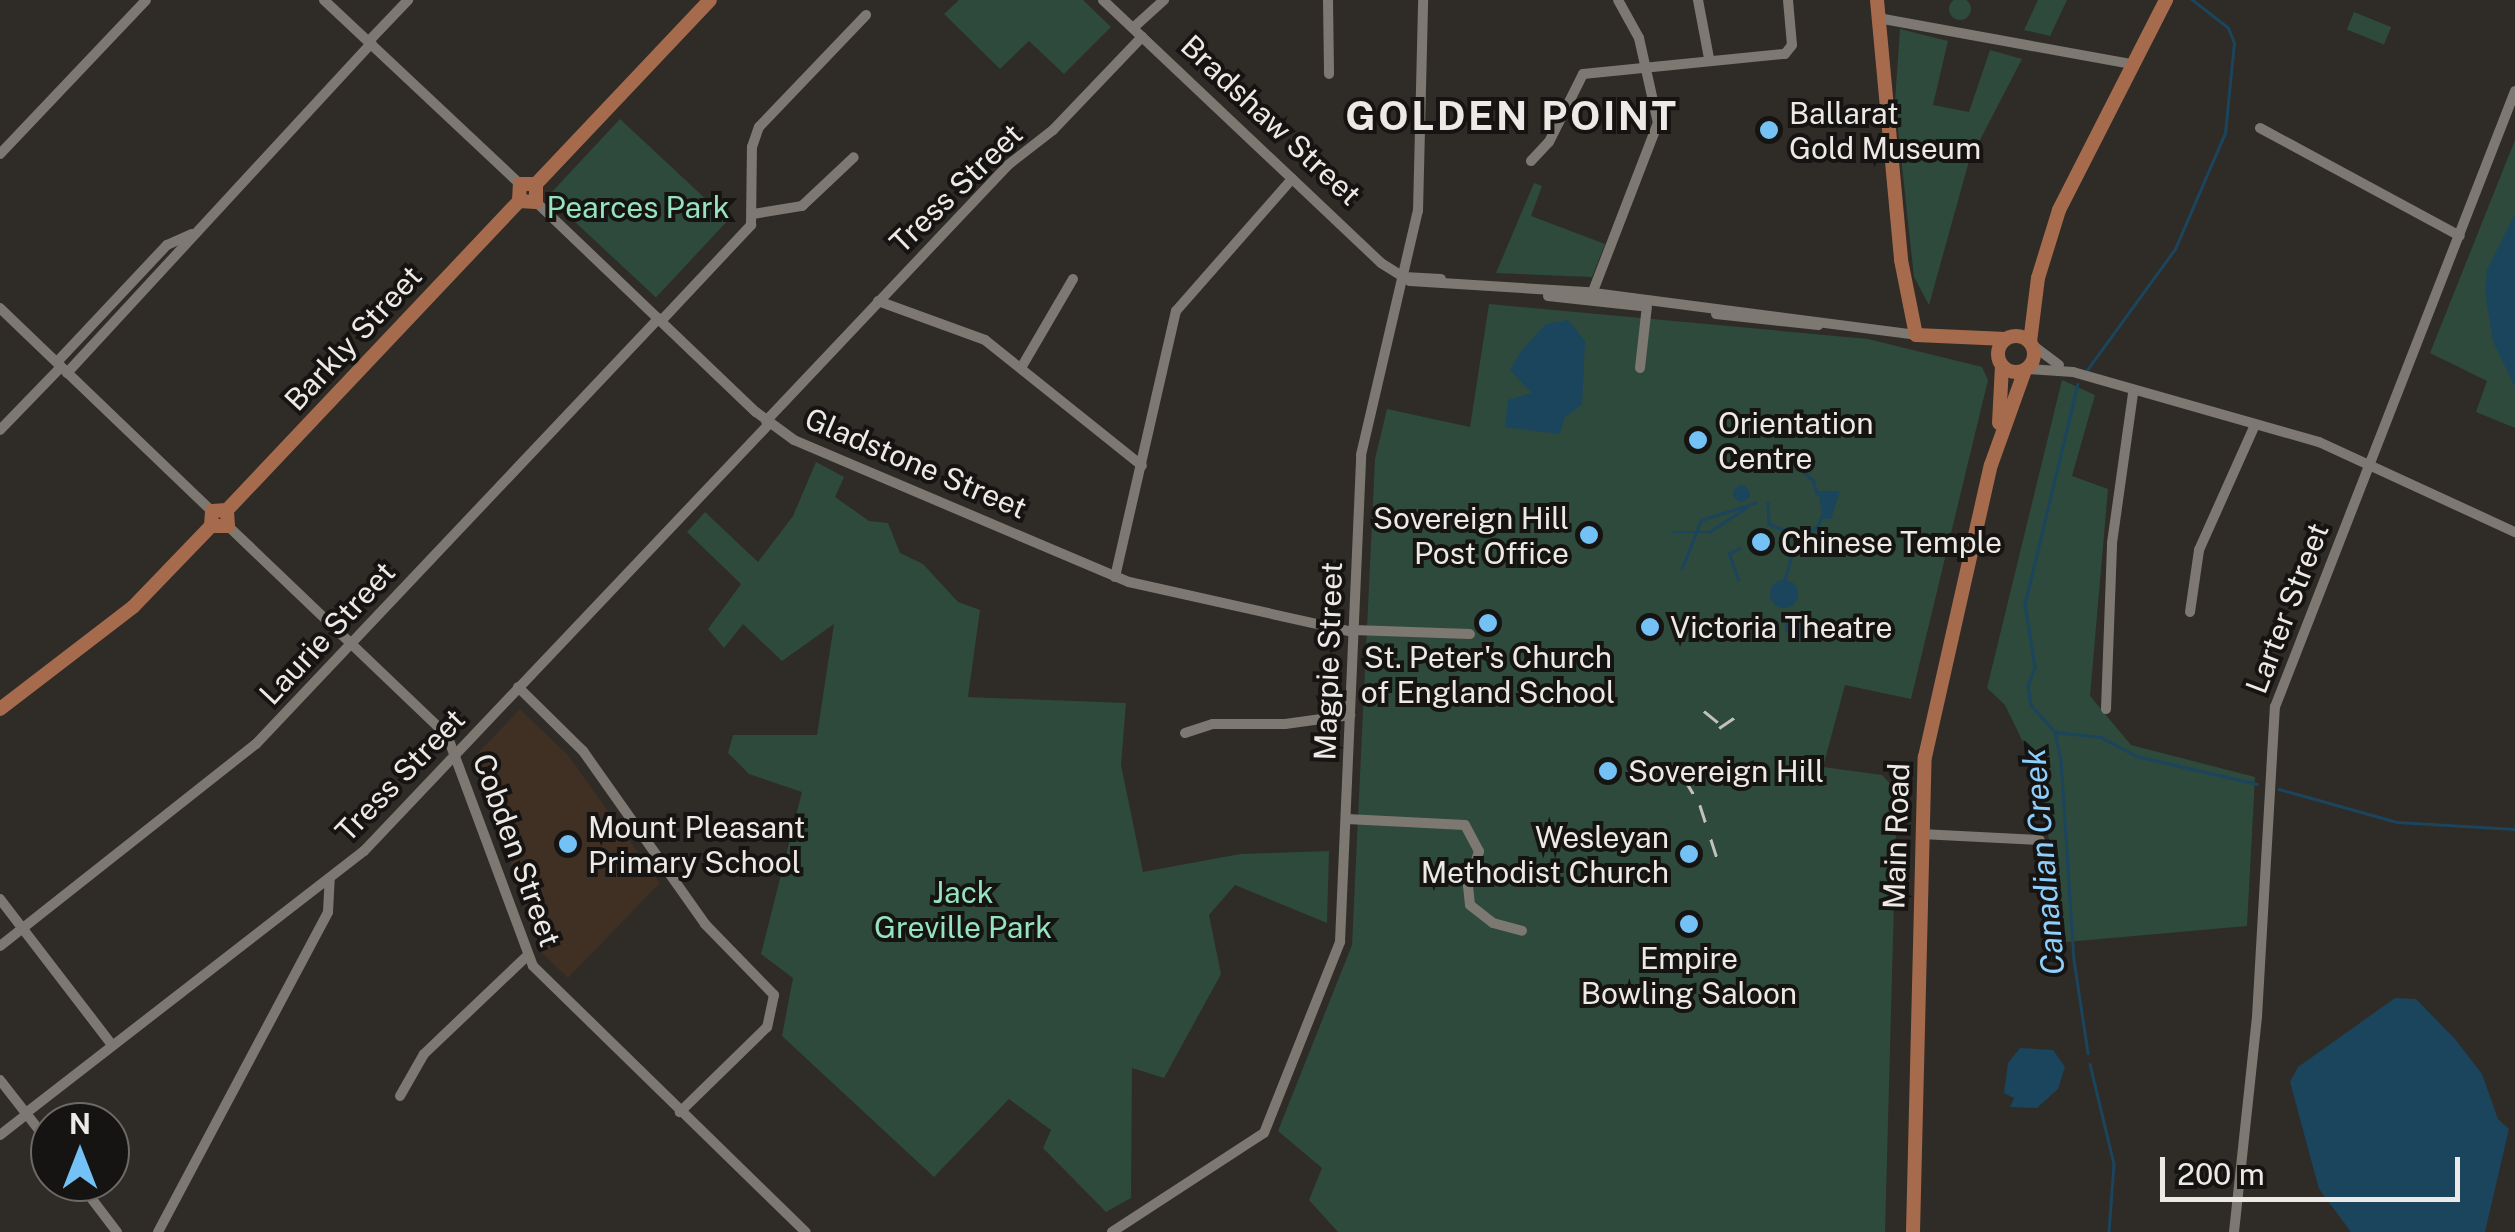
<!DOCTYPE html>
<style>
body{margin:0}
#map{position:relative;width:2515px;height:1232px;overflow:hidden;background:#2f2b26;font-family:"Public Sans",sans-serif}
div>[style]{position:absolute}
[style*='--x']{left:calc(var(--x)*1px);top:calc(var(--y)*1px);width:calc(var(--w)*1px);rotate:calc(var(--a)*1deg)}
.education>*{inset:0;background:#3f3023}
.green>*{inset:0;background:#2e4a3d;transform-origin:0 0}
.round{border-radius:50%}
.water>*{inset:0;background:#1b445d}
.stream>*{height:2.5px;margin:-1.25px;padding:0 1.25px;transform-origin:1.25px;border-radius:1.25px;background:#1b445d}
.canal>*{height:10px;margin:-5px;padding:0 5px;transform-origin:5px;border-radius:5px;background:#1b445d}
.minor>*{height:10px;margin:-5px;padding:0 5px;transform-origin:5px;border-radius:5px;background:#7d7872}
.major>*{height:14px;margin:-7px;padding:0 7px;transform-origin:7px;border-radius:7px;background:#a66b4d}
.major>.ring{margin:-7px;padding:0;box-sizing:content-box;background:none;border:14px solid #a66b4d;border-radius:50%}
.rail>*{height:2.5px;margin-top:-1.25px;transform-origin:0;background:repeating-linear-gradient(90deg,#c3c0bd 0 18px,transparent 0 36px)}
.dots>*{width:28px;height:28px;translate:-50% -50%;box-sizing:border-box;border:5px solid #161412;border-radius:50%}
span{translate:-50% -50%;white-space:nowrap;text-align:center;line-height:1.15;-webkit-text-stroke:8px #161412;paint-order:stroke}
.poi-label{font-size:30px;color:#ece9e6}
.left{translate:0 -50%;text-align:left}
.right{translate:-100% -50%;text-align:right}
.street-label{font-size:30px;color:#ece9e6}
.park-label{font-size:30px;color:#96e4bf}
.water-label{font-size:32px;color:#8dd0fd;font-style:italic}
.district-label{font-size:40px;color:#ece9e6;font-weight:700;letter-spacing:2.5px}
.north{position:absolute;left:30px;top:1102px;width:100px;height:100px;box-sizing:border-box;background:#161412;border:2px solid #6c6967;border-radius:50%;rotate:0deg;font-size:28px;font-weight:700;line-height:40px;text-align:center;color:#ece9e6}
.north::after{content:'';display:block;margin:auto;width:35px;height:45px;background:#73c1f5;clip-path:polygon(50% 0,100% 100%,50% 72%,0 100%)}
.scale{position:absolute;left:2160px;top:1157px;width:300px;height:45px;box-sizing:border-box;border:5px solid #ece9e6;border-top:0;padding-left:12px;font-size:30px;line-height:35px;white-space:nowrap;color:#ece9e6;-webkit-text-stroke:8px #161412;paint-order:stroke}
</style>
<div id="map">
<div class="education">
<i style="clip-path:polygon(520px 709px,567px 754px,660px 883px,568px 978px,540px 951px,475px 756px)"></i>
</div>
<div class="green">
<i class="round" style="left:1949px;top:-2px;width:22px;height:22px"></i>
<i style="clip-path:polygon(959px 0,1083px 0,1111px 27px,1064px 74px,1029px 41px,1000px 69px,944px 14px)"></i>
<i style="clip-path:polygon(2038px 0,2067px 0,2050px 36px,2024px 30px)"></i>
<i style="left:2354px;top:12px;width:40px;height:19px;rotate:22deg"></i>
<i style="clip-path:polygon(1900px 29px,1948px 41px,1933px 105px,1969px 112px,1990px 50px,2022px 59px,1969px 161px,1929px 305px,1914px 277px,1895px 101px)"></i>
<i style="left:620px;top:119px;width:148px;height:106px;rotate:43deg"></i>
<i style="clip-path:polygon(2515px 140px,2515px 428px,2476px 412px,2487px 381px,2430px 353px)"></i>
<i style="clip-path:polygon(1534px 183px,1542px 186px,1531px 216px,1605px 244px,1592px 277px,1496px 273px)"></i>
<i style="clip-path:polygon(1489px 304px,1868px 339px,1982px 367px,1988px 380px,1911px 699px,1845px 685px,1823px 767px,1882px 775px,1897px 791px,1885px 1232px,1338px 1232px,1309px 1200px,1322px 1168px,1278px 1131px,1352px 945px,1375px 459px,1387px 409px,1470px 427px)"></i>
<i style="clip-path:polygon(2062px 380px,2095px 395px,2072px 476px,2108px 489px,2090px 696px,2131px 745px,2255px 777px,2247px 926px,2066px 942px,2038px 773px,2005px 705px,1987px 688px)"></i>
<i style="clip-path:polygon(816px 462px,844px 477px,835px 497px,869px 521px,888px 523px,900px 553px,923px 564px,958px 602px,980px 610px,968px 697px,1126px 703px,1121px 765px,1143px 872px,1240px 854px,1329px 851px,1327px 923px,1235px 885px,1209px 915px,1221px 974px,1164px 1078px,1132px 1068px,1131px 1198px,1106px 1212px,1043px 1148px,1051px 1130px,1009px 1099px,934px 1177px,782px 1036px,793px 978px,761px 954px,802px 792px,749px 774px,728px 753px,733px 735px,817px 735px,834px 624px,782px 661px,743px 624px,724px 648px,708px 629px,741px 584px,687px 532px,705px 512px,758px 562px,793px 516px)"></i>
</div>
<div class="water">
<i style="clip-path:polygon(2515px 214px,2515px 387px,2493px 341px,2485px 292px,2487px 270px)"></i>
<i style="clip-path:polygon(1568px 320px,1585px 341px,1582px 405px,1565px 417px,1560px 434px,1505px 427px,1508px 400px,1532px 393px,1510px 370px,1522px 350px,1546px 324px)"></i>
<i style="clip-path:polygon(1818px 491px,1840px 491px,1831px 519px,1823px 519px)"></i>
<i class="round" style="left:1770px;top:580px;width:28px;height:28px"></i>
<i class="round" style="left:1785px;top:614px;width:24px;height:24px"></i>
<i style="clip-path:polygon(2395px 998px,2416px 999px,2455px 1039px,2482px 1074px,2498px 1119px,2509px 1129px,2485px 1232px,2351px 1232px,2319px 1189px,2290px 1082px,2298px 1067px)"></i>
<i style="clip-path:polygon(2020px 1048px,2053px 1050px,2065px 1067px,2058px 1089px,2037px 1108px,2010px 1107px,2014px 1098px,2004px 1093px,2008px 1063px)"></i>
</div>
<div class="stream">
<i style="--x:2087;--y:370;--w:150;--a:-54"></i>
<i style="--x:2175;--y:249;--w:126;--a:-66.7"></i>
<i style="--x:2225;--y:133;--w:90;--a:-84.3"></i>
<i style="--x:2234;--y:43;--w:16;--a:-112"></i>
<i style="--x:2228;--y:28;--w:46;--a:-142.1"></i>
<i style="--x:2078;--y:384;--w:226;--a:103.5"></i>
<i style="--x:2025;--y:604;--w:64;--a:81"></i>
<i style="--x:2035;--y:667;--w:20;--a:110"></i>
<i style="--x:2028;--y:686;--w:19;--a:81"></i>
<i style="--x:2031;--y:705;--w:36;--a:48"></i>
<i style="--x:2055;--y:732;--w:29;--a:78"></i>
<i style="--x:2061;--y:760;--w:200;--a:86.3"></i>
<i style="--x:2074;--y:960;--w:94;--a:81.4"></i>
<i style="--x:1783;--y:454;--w:40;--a:41"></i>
<i style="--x:1813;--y:480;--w:14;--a:73"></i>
<i style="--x:1768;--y:503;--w:21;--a:87"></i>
<i style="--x:1769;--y:524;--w:31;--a:21"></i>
<i style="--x:1798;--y:535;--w:47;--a:106.1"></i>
<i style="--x:1672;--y:532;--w:37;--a:0"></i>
<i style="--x:1709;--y:532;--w:45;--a:-33.3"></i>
<i style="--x:1799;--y:534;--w:19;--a:-21"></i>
<i style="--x:1817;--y:527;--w:23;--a:-67"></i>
<i style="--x:1682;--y:568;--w:52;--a:-68.4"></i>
<i style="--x:1701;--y:520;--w:57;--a:-17.5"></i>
<i style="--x:1738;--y:580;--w:28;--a:-109"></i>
<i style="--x:1729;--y:554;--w:12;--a:-31"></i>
<i style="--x:1786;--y:612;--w:9;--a:63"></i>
<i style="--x:2055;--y:732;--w:46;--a:6.2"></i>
<i style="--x:2101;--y:737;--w:40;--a:28"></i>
<i style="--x:2136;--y:756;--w:124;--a:13"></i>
<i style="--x:2279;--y:789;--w:123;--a:15.6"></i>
<i style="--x:2397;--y:822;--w:118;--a:3.4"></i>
<i style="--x:2090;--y:1064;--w:103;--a:76.5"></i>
<i style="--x:2114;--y:1164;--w:68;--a:94.2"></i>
</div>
<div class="canal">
<i style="--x:1742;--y:490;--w:5;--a:53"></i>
<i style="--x:1745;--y:494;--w:5;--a:143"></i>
<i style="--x:1741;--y:497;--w:5;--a:-127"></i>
<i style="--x:1738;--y:493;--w:5;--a:-37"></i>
</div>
<div class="minor">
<i style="--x:324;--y:0;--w:269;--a:43.2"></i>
<i style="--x:1103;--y:0;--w:383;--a:43.4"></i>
<i style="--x:1381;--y:263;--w:34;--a:32"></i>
<i style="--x:1410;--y:281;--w:176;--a:3.6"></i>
<i style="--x:1586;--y:292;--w:333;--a:7.4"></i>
<i style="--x:1328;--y:0;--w:74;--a:89.2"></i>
<i style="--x:1698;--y:0;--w:59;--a:79.3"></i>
<i style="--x:1878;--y:18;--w:258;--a:10.3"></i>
<i style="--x:1133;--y:28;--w:42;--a:-42.1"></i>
<i style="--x:369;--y:41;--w:57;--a:-46.4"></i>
<i style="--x:2260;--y:128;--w:227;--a:28.4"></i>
<i style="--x:0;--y:154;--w:212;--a:-46.5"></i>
<i style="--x:1531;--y:161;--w:26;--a:-47"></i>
<i style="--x:1549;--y:142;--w:76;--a:-63.4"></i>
<i style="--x:1583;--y:74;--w:203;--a:-5.7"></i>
<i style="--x:1785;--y:54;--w:11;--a:-52"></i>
<i style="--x:1792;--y:45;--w:45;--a:-95.1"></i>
<i style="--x:536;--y:202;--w:304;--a:43.7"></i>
<i style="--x:756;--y:412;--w:47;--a:36.4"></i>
<i style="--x:794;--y:440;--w:364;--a:23"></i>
<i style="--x:1129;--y:582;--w:230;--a:12.6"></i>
<i style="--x:753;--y:214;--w:50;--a:-9.3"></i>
<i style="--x:802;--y:206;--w:71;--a:-43.3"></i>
<i style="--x:1404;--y:277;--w:37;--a:3"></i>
<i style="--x:1548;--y:296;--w:93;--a:6.2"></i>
<i style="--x:1590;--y:299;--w:189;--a:-68.9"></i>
<i style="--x:1658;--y:123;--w:87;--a:-102.6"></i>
<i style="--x:1639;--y:38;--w:43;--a:-118.9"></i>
<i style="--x:878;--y:301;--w:114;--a:20"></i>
<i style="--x:985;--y:340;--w:201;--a:38.7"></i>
<i style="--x:0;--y:308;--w:294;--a:43.8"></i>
<i style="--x:1716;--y:314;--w:103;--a:6.2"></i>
<i style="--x:661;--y:321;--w:132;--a:-46.8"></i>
<i style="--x:751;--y:225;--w:78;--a:-89.3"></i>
<i style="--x:752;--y:147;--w:21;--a:-71"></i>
<i style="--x:759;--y:127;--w:155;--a:-46.3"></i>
<i style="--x:2031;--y:344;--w:35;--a:37"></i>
<i style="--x:57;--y:362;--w:161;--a:-46.8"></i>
<i style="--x:167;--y:245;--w:27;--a:-24"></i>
<i style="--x:1021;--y:368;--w:103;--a:-59.7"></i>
<i style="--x:1640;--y:368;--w:62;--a:-83.6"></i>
<i style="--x:2027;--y:369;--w:46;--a:3.7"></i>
<i style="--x:2073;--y:372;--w:256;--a:15.9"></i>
<i style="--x:2319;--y:442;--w:216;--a:24.7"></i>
<i style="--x:67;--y:373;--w:449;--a:-47.3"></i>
<i style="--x:766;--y:421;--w:352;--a:-46.6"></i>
<i style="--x:1008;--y:165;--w:57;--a:-37.9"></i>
<i style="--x:1053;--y:130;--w:129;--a:-46.3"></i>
<i style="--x:0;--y:430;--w:88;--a:-45.9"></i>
<i style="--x:228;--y:526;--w:303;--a:43.7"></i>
<i style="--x:447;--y:735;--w:246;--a:69.6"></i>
<i style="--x:533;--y:966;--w:381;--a:44.3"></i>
<i style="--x:1115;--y:577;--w:273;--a:-77.1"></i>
<i style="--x:1176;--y:311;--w:176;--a:-48.7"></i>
<i style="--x:2190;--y:612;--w:63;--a:-81.7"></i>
<i style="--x:2199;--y:550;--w:137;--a:-65.9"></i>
<i style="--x:1353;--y:630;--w:117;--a:2"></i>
<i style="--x:518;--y:687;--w:91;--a:44.6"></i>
<i style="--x:583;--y:751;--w:212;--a:54.8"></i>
<i style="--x:705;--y:924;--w:99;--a:45.8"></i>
<i style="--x:774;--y:995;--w:33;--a:102"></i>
<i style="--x:767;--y:1027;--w:122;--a:135.7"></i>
<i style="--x:2106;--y:709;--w:166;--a:-87.9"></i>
<i style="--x:2112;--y:543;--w:151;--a:-82"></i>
<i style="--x:1185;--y:733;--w:29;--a:-18"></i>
<i style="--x:1213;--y:724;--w:72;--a:0"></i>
<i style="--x:1285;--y:724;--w:66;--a:-7.9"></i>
<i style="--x:1347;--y:819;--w:118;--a:2.9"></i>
<i style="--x:1465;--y:825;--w:30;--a:62"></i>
<i style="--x:1479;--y:851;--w:37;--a:107"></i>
<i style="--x:1468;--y:886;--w:19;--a:84"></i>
<i style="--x:1470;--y:905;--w:29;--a:38"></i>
<i style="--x:1493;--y:923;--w:30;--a:15"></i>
<i style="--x:1921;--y:834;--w:119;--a:2.9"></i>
<i style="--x:0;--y:899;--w:184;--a:52.5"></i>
<i style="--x:0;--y:946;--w:326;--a:-38.3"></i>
<i style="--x:256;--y:744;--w:586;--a:-46.59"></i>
<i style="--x:0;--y:1080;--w:81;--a:52"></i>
<i style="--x:400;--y:1096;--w:48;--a:-60.3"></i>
<i style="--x:424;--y:1054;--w:141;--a:-43.6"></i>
<i style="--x:26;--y:1113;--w:428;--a:-37.8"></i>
<i style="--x:364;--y:851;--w:589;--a:-46.51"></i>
<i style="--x:0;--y:1135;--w:34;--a:-38"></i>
<i style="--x:79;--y:1182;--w:63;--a:52.8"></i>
<i style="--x:158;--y:1232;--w:362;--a:-62"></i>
<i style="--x:328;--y:912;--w:33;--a:-87"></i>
<i style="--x:1112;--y:1232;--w:181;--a:-33.1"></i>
<i style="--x:1264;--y:1133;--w:206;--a:-68.3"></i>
<i style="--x:1340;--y:942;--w:487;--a:-87.5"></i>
<i style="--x:1361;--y:455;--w:251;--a:-76.9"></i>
<i style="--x:1418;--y:211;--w:211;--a:-88.6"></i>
<i style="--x:2234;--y:1232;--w:216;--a:-83.9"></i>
<i style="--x:2257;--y:1017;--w:311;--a:-86.7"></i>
<i style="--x:2275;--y:707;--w:661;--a:-68.71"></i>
</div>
<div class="major">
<i style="--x:1877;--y:0;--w:261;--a:84.7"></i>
<i style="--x:1901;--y:260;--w:76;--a:78.7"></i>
<i style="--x:1916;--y:335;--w:90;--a:2.5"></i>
<i style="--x:536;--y:184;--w:253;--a:-46.6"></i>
<i style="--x:519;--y:201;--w:17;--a:3"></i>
<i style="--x:536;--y:202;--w:18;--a:-90"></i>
<i style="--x:519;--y:201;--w:17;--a:-87"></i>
<i style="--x:520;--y:184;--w:16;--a:0"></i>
<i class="ring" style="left:1998px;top:336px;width:22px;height:22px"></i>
<i style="--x:2030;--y:342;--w:64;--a:-82.9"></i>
<i style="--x:2038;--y:278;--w:71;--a:-72.8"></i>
<i style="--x:2059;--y:210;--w:236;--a:-63"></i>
<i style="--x:1999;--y:423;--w:57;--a:-87"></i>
<i style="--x:227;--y:510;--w:425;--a:-46.6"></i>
<i style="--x:211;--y:526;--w:17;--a:0"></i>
<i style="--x:228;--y:526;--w:16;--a:-94"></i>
<i style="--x:211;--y:526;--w:15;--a:-86"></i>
<i style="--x:212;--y:511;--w:15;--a:-4"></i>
<i style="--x:0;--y:709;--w:168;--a:-37.5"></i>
<i style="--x:133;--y:607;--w:112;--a:-46.1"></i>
<i style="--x:1913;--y:1232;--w:475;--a:-88.6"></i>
<i style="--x:1925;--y:757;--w:299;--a:-77.3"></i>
<i style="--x:1991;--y:465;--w:101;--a:-70.3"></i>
</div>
<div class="rail">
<i style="--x:1769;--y:453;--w:24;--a:-9"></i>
<i style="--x:1704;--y:711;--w:32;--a:39"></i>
<i style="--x:1719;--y:728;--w:27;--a:-34"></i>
<i style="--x:1684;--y:778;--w:31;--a:59"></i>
<i style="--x:1700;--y:805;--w:71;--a:72.1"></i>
</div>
<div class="dots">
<i style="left:1769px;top:130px;background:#73c1f5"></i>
<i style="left:1698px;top:440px;background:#73c1f5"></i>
<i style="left:1589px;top:535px;background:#73c1f5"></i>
<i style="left:1761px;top:542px;background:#73c1f5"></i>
<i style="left:1488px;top:623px;background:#73c1f5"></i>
<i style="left:1650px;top:627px;background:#73c1f5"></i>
<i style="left:1608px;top:771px;background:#73c1f5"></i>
<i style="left:568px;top:844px;background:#73c1f5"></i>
<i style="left:1689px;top:854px;background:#73c1f5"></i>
<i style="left:1689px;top:924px;background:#73c1f5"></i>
</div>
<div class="poi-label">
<span class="left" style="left:1789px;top:130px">Ballarat<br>Gold Museum</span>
<span class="left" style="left:1718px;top:440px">Orientation<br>Centre</span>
<span class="right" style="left:1569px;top:535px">Sovereign Hill<br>Post Office</span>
<span class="left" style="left:1781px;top:542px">Chinese Temple</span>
<span class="left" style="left:1670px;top:627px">Victoria Theatre</span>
<span style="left:1488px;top:674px">St. Peter's Church<br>of England School</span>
<span class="left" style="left:1628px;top:771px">Sovereign Hill</span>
<span class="left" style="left:588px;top:844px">Mount Pleasant<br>Primary School</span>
<span class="right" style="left:1669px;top:854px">Wesleyan<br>Methodist Church</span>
<span style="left:1689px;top:975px">Empire<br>Bowling Saloon</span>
</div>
<div class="street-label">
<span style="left:1271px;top:120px;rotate:43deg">Bradshaw Street</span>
<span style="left:956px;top:188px;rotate:-44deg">Tress Street</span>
<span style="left:353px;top:338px;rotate:-47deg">Barkly Street</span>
<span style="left:916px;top:463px;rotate:23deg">Gladstone Street</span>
<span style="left:2287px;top:608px;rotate:-69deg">Larter Street</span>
<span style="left:327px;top:633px;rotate:-47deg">Laurie Street</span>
<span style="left:1328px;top:661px;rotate:-88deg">Magpie Street</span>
<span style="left:400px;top:775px;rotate:-46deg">Tress Street</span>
<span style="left:1896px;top:836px;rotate:-88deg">Main Road</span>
<span style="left:517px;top:850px;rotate:70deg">Cobden Street</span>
</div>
<div class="park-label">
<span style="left:638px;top:207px">Pearces Park</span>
<span style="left:963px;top:909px">Jack<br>Greville Park</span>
</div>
<div class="water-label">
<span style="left:2044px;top:862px;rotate:-95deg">Canadian Creek</span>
</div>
<div class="district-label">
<span style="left:1512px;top:116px">GOLDEN POINT</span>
</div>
<div class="north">N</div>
<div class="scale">200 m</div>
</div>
